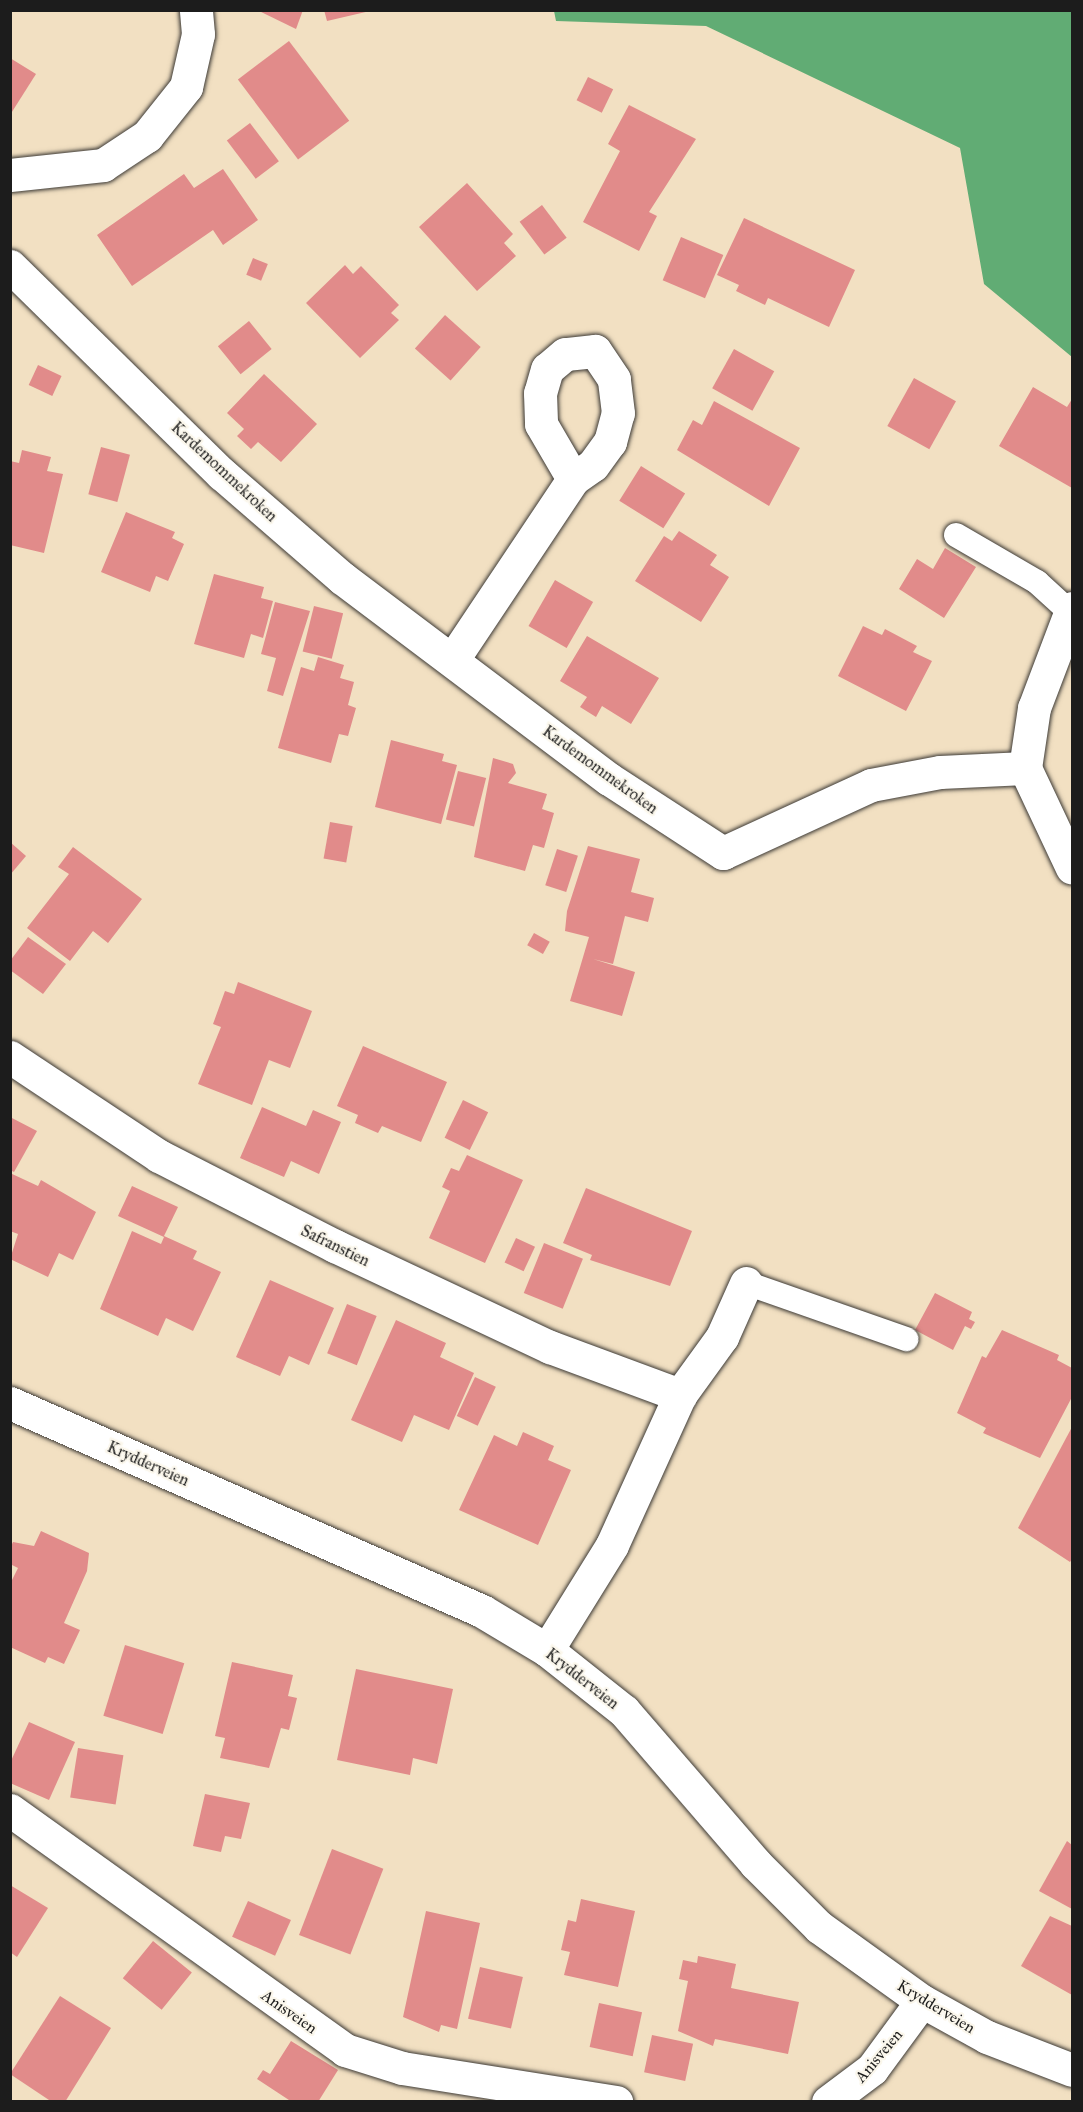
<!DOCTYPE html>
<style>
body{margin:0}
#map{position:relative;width:1083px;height:2112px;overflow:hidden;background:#f2e0c2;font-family:"IM FELL Great Primer",serif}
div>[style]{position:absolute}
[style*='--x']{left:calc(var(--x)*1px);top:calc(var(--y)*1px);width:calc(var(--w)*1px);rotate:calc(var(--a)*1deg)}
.forest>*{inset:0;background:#61ac74}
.building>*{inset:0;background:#e18b8a;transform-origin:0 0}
.roads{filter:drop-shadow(0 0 2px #3c3935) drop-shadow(0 0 2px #3c3935)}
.lane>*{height:24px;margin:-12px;padding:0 12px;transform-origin:12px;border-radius:12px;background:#fff}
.street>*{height:33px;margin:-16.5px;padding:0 16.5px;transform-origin:16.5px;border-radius:16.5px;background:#fff}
span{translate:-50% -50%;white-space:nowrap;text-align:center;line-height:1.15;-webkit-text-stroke:4.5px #fbf7ec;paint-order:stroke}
.street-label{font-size:16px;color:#1c1c1c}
.frame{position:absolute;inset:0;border:12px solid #1c1c1c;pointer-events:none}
</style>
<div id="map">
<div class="forest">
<i style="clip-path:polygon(554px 11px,1072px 11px,1072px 357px,984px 284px,960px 148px,706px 26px,556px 21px)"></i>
</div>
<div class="building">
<i style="clip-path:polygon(257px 10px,303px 10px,296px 29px)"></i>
<i style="clip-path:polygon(324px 10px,370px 10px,370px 11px,327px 21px)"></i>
<i style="left:289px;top:41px;width:100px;height:64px;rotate:53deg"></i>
<i style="clip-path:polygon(10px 58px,36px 74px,10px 115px)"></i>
<i style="left:588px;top:77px;width:28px;height:26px;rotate:26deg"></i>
<i style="clip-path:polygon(629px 105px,696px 139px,649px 212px,657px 216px,639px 251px,583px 222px,620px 151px,608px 144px)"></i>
<i style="left:250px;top:123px;width:48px;height:29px;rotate:53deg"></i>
<i style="clip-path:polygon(223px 169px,258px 220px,223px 245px,213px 230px,132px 286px,97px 235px,184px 174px,194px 188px)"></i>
<i style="clip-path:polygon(467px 183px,513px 234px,504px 243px,516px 256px,477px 291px,419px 227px)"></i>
<i style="left:542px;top:205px;width:41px;height:28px;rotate:53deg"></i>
<i style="clip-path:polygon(744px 218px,855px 270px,829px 327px,768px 298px,765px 305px,736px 291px,739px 285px,717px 275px)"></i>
<i style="left:681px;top:237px;width:46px;height:47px;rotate:23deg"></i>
<i style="left:253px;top:258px;width:16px;height:18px;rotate:22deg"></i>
<i style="clip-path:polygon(345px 265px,353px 274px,361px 266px,399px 305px,391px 313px,399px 320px,360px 358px,306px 303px)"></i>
<i style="left:445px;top:315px;width:48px;height:45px;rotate:42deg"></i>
<i style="left:249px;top:321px;width:36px;height:40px;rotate:51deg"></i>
<i style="left:734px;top:349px;width:46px;height:45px;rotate:29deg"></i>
<i style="left:38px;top:365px;width:26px;height:22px;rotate:25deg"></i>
<i style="clip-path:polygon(264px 374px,317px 424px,281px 462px,258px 442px,251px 449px,237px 436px,244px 429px,227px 413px)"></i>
<i style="left:914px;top:378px;width:48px;height:55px;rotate:29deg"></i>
<i style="clip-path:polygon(1033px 387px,1067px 407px,1072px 399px,1072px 488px,999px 446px)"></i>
<i style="clip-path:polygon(714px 401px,800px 448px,769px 506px,677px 450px,693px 420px,702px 425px)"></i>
<i style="left:101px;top:447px;width:30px;height:49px;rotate:15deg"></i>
<i style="clip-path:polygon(22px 450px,51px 457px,47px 471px,63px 474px,44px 553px,10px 545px,10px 461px,19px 463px)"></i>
<i style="left:641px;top:466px;width:52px;height:41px;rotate:32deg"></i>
<i style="clip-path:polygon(126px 512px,175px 532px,172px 538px,184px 544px,168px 581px,156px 576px,150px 592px,101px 572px)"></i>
<i style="clip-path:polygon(679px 531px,717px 555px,710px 565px,729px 577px,701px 622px,635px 581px,664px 536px,672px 541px)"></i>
<i style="clip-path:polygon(945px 548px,976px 567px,944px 618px,899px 589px,917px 559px,933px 569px)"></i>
<i style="clip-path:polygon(214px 574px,264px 587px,261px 598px,273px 601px,263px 638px,251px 634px,244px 658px,194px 644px)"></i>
<i style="left:555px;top:580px;width:44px;height:53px;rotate:30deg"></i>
<i style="clip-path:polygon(275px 602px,310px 611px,283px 696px,267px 691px,276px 658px,261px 654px)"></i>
<i style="left:314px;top:606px;width:30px;height:47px;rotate:14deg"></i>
<i style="clip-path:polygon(863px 626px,882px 635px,885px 629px,917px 646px,913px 652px,932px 661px,906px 711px,838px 676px)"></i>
<i style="clip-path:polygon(587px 636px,659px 678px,631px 724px,602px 706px,596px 717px,580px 707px,587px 697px,560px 681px)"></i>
<i style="clip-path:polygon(318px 657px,344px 665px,340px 678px,354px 682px,348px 705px,356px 708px,348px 736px,339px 734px,331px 763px,278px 748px,301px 667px,314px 671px)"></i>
<i style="clip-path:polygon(391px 740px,444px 754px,442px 761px,457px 765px,441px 824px,375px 807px)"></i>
<i style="clip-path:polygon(493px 758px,513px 764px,516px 773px,508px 783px,547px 794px,542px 809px,554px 813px,544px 848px,533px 845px,525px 871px,474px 857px)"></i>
<i style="left:458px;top:771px;width:29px;height:50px;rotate:14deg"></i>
<i style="left:330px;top:822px;width:23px;height:37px;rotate:10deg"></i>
<i style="clip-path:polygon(10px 842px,26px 856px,10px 875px)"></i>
<i style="clip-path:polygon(588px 846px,640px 859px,631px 892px,654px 898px,648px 922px,625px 916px,613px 964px,593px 959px,635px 972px,622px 1016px,570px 1001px,589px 937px,565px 931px,567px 911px)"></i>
<i style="clip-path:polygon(73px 847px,142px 899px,108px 943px,93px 931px,70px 961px,27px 928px,69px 874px,58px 867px)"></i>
<i style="left:557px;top:849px;width:22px;height:38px;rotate:18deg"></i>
<i style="left:534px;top:933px;width:18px;height:14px;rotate:29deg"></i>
<i style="clip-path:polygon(28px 937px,66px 964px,43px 994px,10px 970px,10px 961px)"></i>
<i style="clip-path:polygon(238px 982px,312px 1011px,290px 1068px,269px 1060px,252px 1105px,198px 1084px,221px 1027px,213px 1024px,225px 991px,234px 994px)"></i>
<i style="clip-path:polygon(363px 1046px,447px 1082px,421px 1142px,382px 1126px,378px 1133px,355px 1123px,358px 1115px,337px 1106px)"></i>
<i style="left:463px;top:1100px;width:28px;height:42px;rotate:26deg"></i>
<i style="clip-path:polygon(262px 1107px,306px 1126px,313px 1110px,341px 1122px,319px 1174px,291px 1161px,284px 1177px,240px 1158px)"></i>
<i style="clip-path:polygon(10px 1117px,37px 1131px,14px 1172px,10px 1170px)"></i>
<i style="clip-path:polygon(467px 1155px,523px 1180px,485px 1263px,429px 1238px,450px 1191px,442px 1187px,451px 1168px,459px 1171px)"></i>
<i style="clip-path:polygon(10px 1173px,38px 1186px,41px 1180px,96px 1212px,73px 1260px,59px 1253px,48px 1277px,10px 1259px,18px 1234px,10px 1231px)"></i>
<i style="clip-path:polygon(132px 1186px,178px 1207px,164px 1236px,197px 1251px,193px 1259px,221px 1272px,193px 1331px,166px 1318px,158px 1336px,100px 1309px,132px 1231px,161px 1244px,164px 1237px,118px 1216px)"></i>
<i style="clip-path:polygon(586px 1188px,692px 1231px,670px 1286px,590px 1260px,592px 1255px,563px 1243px)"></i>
<i style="left:516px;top:1238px;width:21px;height:27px;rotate:25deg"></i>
<i style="left:544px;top:1243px;width:42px;height:54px;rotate:22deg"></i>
<i style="clip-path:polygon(270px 1280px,334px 1308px,309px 1365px,289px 1356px,280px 1376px,236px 1357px)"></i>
<i style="clip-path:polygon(935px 1293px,972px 1312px,969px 1319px,975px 1322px,971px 1329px,965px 1326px,953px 1350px,915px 1330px)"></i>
<i style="left:347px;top:1304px;width:32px;height:53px;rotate:22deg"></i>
<i style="clip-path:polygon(396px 1320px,446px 1343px,440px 1357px,474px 1373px,449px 1430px,414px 1415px,402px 1442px,351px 1420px)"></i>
<i style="clip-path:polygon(1002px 1330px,1059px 1355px,1057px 1360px,1072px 1368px,1072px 1397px,1040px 1458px,983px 1433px,986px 1428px,957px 1413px,982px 1356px,986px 1358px)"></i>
<i style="left:475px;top:1377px;width:23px;height:43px;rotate:25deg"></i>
<i style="clip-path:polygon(1072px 1427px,1072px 1559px,1070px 1562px,1018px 1528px)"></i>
<i style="clip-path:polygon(523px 1432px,554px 1446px,548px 1460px,571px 1470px,538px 1545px,459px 1510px,494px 1435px,517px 1446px)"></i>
<i style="clip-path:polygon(41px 1531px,89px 1553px,87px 1571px,64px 1623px,80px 1630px,64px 1664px,48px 1657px,45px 1663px,10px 1647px,10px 1584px,18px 1568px,10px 1564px,10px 1548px,13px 1542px,34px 1546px)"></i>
<i style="left:125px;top:1645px;width:62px;height:74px;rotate:17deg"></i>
<i style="clip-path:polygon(232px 1662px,293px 1675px,288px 1696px,297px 1698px,289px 1730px,281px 1728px,269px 1768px,220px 1758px,225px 1738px,215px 1736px)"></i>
<i style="clip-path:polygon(356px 1669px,453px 1689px,437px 1764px,413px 1758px,410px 1775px,337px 1760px)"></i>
<i style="clip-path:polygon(29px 1722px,75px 1742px,49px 1800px,10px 1783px,10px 1763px)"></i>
<i style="left:78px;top:1748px;width:46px;height:50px;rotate:9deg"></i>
<i style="clip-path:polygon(205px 1794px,250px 1803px,241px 1839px,225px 1836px,221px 1852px,193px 1846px)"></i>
<i style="clip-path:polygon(1067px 1841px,1072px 1845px,1072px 1909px,1039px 1891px)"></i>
<i style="left:332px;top:1849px;width:55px;height:92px;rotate:21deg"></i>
<i style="clip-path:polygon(10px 1885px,48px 1908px,17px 1957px,10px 1952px)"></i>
<i style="clip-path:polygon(581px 1899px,635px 1911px,618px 1987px,564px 1975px,570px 1952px,561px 1950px,568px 1920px,576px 1922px)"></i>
<i style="left:248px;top:1901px;width:47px;height:39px;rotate:24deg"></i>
<i style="clip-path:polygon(426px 1911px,480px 1923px,457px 2029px,441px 2025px,439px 2032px,403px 2017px)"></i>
<i style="clip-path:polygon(1050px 1916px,1072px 1926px,1072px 1995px,1021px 1966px)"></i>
<i style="left:153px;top:1941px;width:50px;height:48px;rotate:39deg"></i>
<i style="clip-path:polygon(698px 1956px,736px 1964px,731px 1988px,799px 2002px,788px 2054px,715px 2039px,713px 2046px,678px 2031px,688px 1981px,679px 1979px,683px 1960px,697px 1963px)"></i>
<i style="left:480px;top:1967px;width:44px;height:53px;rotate:13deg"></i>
<i style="clip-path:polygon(60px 1996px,111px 2028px,65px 2102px,52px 2102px,10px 2074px)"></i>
<i style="left:599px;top:2003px;width:44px;height:45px;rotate:12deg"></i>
<i style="left:652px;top:2035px;width:42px;height:38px;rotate:12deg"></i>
<i style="clip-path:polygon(291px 2041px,338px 2070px,318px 2102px,292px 2102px,257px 2079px,263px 2070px,270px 2074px)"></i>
</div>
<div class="roads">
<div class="lane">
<i style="--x:956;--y:535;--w:94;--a:30.1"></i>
<i style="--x:1037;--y:582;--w:45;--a:42.3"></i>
<i style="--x:746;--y:1283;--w:170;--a:19.3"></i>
</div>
<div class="street">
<i style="--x:10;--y:175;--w:94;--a:-6.1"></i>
<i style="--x:103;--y:165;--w:53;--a:-33.4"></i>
<i style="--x:147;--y:136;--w:63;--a:-51.5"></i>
<i style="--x:186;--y:87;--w:54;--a:-77.2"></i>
<i style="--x:198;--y:34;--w:24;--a:-95"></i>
<i style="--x:10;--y:266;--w:297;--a:44.5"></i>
<i style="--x:222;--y:474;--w:159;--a:40.9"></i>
<i style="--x:342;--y:578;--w:334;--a:37"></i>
<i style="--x:609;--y:779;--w:136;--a:33"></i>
<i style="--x:723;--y:853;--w:163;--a:-24.7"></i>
<i style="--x:871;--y:785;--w:70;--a:-10.7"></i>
<i style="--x:940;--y:772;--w:85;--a:-2.7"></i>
<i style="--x:1025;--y:768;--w:110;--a:64.8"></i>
<i style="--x:453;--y:659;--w:216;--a:-56.3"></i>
<i style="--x:573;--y:479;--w:24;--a:-35"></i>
<i style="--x:593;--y:465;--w:29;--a:-54"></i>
<i style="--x:610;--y:442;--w:30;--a:-75"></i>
<i style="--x:618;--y:413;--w:34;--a:-97"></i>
<i style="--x:614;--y:379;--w:34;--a:-124"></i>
<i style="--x:595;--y:351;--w:30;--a:174"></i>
<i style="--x:565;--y:354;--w:23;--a:140"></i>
<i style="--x:547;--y:369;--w:25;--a:106"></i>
<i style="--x:540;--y:393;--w:31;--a:88"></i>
<i style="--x:541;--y:424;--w:64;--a:59.8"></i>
<i style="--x:1025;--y:768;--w:61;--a:-81.5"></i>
<i style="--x:1034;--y:708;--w:107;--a:-69.2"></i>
<i style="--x:10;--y:1057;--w:179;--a:33.6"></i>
<i style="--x:159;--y:1156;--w:198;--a:27.1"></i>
<i style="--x:335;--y:1246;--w:238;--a:25.2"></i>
<i style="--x:550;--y:1347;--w:139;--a:20.3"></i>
<i style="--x:10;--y:1403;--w:516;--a:23.78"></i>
<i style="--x:482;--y:1611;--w:76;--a:31"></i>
<i style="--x:547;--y:1650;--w:98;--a:38.4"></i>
<i style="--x:624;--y:1711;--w:201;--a:49.2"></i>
<i style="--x:755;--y:1863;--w:91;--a:45"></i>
<i style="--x:819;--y:1927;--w:127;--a:35.7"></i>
<i style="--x:922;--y:2001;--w:74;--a:29"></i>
<i style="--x:987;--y:2037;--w:91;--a:21.2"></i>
<i style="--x:547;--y:1650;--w:123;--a:-58.2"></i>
<i style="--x:612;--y:1545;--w:165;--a:-65.6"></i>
<i style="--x:680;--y:1395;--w:72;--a:-54.1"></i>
<i style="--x:722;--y:1337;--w:59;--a:-66"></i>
<i style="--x:10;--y:1810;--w:412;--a:35.6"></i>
<i style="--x:345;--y:2050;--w:60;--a:17.5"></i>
<i style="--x:402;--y:2068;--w:217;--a:9"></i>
<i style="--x:828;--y:2102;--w:55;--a:-36.9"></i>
<i style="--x:872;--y:2069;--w:84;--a:-53.7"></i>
</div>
</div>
<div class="street-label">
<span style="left:224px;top:472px;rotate:43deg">Kardemommekroken</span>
<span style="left:600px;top:770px;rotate:36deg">Kardemommekroken</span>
<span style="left:335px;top:1246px;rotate:26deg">Safranstien</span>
<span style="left:148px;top:1464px;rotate:24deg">Krydderveien</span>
<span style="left:582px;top:1679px;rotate:38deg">Krydderveien</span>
<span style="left:936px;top:2007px;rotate:31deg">Krydderveien</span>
<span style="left:289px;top:2012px;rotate:35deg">Anisveien</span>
<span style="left:879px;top:2056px;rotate:-50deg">Anisveien</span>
</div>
<div class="frame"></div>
</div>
